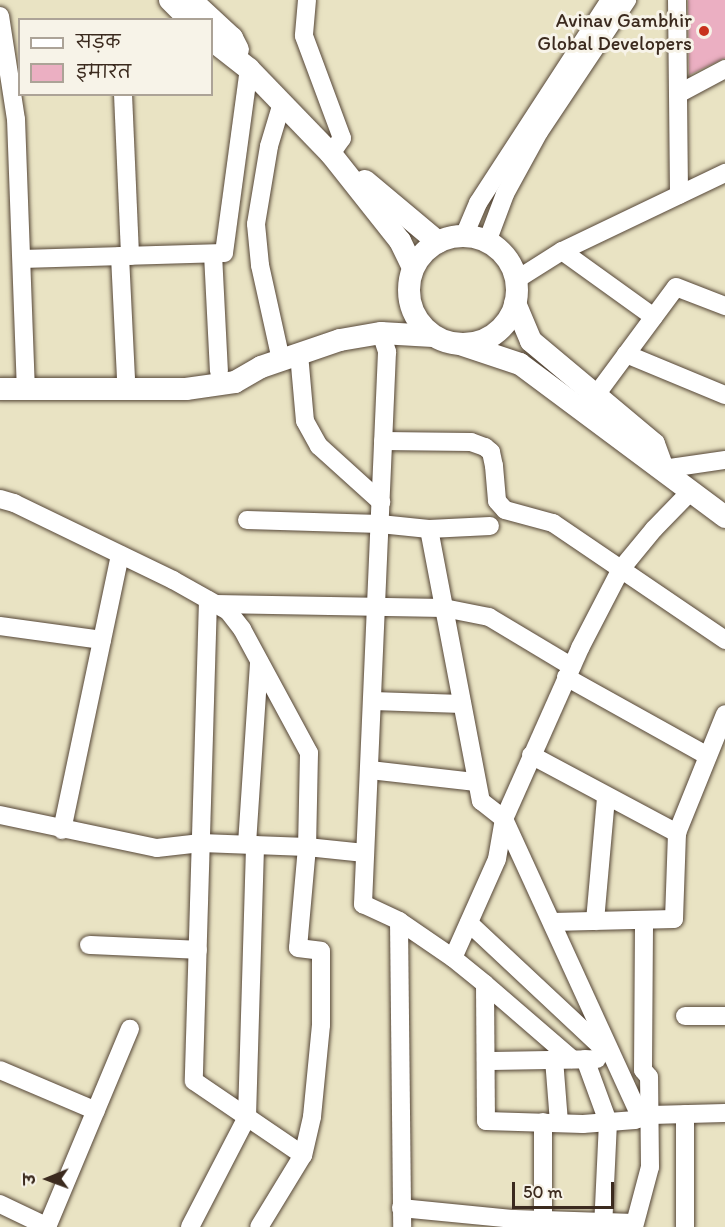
<!DOCTYPE html>
<meta charset="utf-8">
<style>
body{margin:0}
#map{position:relative;width:725px;height:1227px;overflow:hidden;background:#e9e3c3;font-family:Itim,"Playpen Sans Deva",sans-serif}
div>[style]{position:absolute}
[style*='--x']{left:calc(var(--x)*1px);top:calc(var(--y)*1px);width:calc(var(--w)*1px);rotate:calc(var(--a)*1deg)}
.building>*{inset:0;background:#ebafc2}
.roads{filter:drop-shadow(0 0 2px #554637) drop-shadow(0 0 2px #554637)}
.minor>*{height:18px;margin:-9px;padding:0 9px;transform-origin:9px;border-radius:9px;background:#fff}
.major>*{height:22px;margin:-11px;padding:0 11px;transform-origin:11px;border-radius:11px;background:#fff}
.major>.ring{margin:-11px;padding:0;box-sizing:content-box;background:none;border:22px solid #fff;border-radius:50%}
.dots>*{width:16px;height:16px;translate:-50% -50%;box-sizing:border-box;border:3px solid #f7f3e8;border-radius:50%}
span{translate:-50% -50%;white-space:nowrap;text-align:center;line-height:1.15;-webkit-text-stroke:6px #f7f3e8;paint-order:stroke}
.poi-label{font-size:20px;color:#3b2a1e}
.right{translate:-100% -50%;text-align:right}
.legend{position:absolute;left:18px;top:18px;width:195px;height:78px;box-sizing:border-box;background:#f7f3e8;border:2px solid #aca397;margin:0;padding:8px 10px;list-style:none;font-size:18px;color:#3b2a1e}
.legend li{display:flex;align-items:center;gap:12px;height:30px}
.legend b{width:30px;border:2px solid #aca397}
.north{position:absolute;left:18px;top:1149px;width:60px;height:60px;-webkit-text-stroke:4px #f7f3e8;paint-order:stroke;rotate:269deg;font-size:16px;font-weight:700;line-height:24px;text-align:center;color:#3b2a1e}
.north::after{content:'';display:block;margin:auto;width:21px;height:27px;background:#3b2a1e;clip-path:polygon(50% 0,100% 100%,50% 72%,0 100%)}
.scale{position:absolute;left:512px;top:1182px;width:102px;height:27px;box-sizing:border-box;border:3px solid #3b2a1e;border-top:0;padding-left:8px;font-size:18px;line-height:21px;white-space:nowrap;color:#3b2a1e;-webkit-text-stroke:4px #f7f3e8;paint-order:stroke}
</style>
<div id="map">
<div class="building">
<i style="clip-path:polygon(688px 0,725px 0,725px 58px,689px 75px)"></i>
</div>
<div class="roads">
<div class="minor">
<i style="--x:307;--y:0;--w:36;--a:95"></i>
<i style="--x:304;--y:36;--w:109;--a:69.6"></i>
<i style="--x:342;--y:138;--w:19;--a:125"></i>
<i style="--x:677;--y:0;--w:195;--a:89.4"></i>
<i style="--x:0;--y:16;--w:104;--a:81.2"></i>
<i style="--x:16;--y:119;--w:271;--a:87.9"></i>
<i style="--x:123;--y:94;--w:162;--a:87.5"></i>
<i style="--x:678;--y:94;--w:53;--a:-28"></i>
<i style="--x:464;--y:236;--w:36;--a:-67"></i>
<i style="--x:478;--y:203;--w:242;--a:-57"></i>
<i style="--x:487;--y:242;--w:51;--a:-69.4"></i>
<i style="--x:505;--y:194;--w:71;--a:-61.3"></i>
<i style="--x:539;--y:132;--w:159;--a:-56.3"></i>
<i style="--x:562;--y:251;--w:113;--a:35.7"></i>
<i style="--x:213;--y:254;--w:117;--a:87.1"></i>
<i style="--x:120;--y:256;--w:122;--a:87.2"></i>
<i style="--x:22;--y:259;--w:202;--a:-1.7"></i>
<i style="--x:224;--y:253;--w:186;--a:-82.3"></i>
<i style="--x:516;--y:280;--w:54;--a:-32.2"></i>
<i style="--x:562;--y:251;--w:181;--a:-25.6"></i>
<i style="--x:381;--y:333;--w:20;--a:72"></i>
<i style="--x:387;--y:352;--w:553;--a:92.49"></i>
<i style="--x:363;--y:904;--w:40;--a:25"></i>
<i style="--x:399;--y:921;--w:65;--a:34.4"></i>
<i style="--x:453;--y:958;--w:41;--a:39.1"></i>
<i style="--x:485;--y:984;--w:137;--a:89.6"></i>
<i style="--x:486;--y:1121;--w:97;--a:1.8"></i>
<i style="--x:583;--y:1124;--w:52;--a:-4.4"></i>
<i style="--x:635;--y:1120;--w:17;--a:-17"></i>
<i style="--x:651;--y:1115;--w:74;--a:-1.5"></i>
<i style="--x:299;--y:354;--w:67;--a:84.9"></i>
<i style="--x:305;--y:421;--w:29;--a:61"></i>
<i style="--x:319;--y:446;--w:84;--a:42.1"></i>
<i style="--x:626;--y:354;--w:107;--a:22.5"></i>
<i style="--x:281;--y:360;--w:97;--a:-102.5"></i>
<i style="--x:260;--y:265;--w:41;--a:-95.6"></i>
<i style="--x:256;--y:224;--w:79;--a:-80.5"></i>
<i style="--x:269;--y:146;--w:45;--a:-73.2"></i>
<i style="--x:596;--y:395;--w:134;--a:-53.5"></i>
<i style="--x:676;--y:287;--w:53;--a:21.2"></i>
<i style="--x:383;--y:441;--w:88;--a:0.7"></i>
<i style="--x:471;--y:442;--w:15;--a:20"></i>
<i style="--x:485;--y:447;--w:8;--a:40"></i>
<i style="--x:491;--y:452;--w:14;--a:78"></i>
<i style="--x:494;--y:466;--w:35;--a:85"></i>
<i style="--x:497;--y:501;--w:12;--a:48"></i>
<i style="--x:505;--y:510;--w:50;--a:15.2"></i>
<i style="--x:553;--y:523;--w:208;--a:34.2"></i>
<i style="--x:663;--y:469;--w:63;--a:-8.3"></i>
<i style="--x:0;--y:499;--w:15;--a:16"></i>
<i style="--x:14;--y:503;--w:177;--a:25.8"></i>
<i style="--x:173;--y:580;--w:63;--a:29.4"></i>
<i style="--x:228;--y:611;--w:23;--a:52"></i>
<i style="--x:242;--y:629;--w:141;--a:61.6"></i>
<i style="--x:309;--y:753;--w:94;--a:91.2"></i>
<i style="--x:307;--y:847;--w:101;--a:95.1"></i>
<i style="--x:298;--y:948;--w:23;--a:7"></i>
<i style="--x:321;--y:951;--w:74;--a:90"></i>
<i style="--x:321;--y:1025;--w:92;--a:95.6"></i>
<i style="--x:312;--y:1117;--w:39;--a:103"></i>
<i style="--x:303;--y:1155;--w:84;--a:121.4"></i>
<i style="--x:247;--y:520;--w:133;--a:1.7"></i>
<i style="--x:380;--y:524;--w:49;--a:5.8"></i>
<i style="--x:429;--y:529;--w:61;--a:-2.8"></i>
<i style="--x:429;--y:529;--w:277;--a:79.2"></i>
<i style="--x:481;--y:801;--w:29;--a:38"></i>
<i style="--x:504;--y:819;--w:329;--a:65.4"></i>
<i style="--x:208;--y:600;--w:481;--a:91.7"></i>
<i style="--x:194;--y:1081;--w:132;--a:34.2"></i>
<i style="--x:215;--y:604;--w:229;--a:1"></i>
<i style="--x:444;--y:608;--w:46;--a:11.3"></i>
<i style="--x:489;--y:617;--w:96;--a:30.9"></i>
<i style="--x:0;--y:626;--w:103;--a:7.8"></i>
<i style="--x:566;--y:677;--w:162;--a:29.1"></i>
<i style="--x:373;--y:701;--w:89;--a:1.9"></i>
<i style="--x:531;--y:755;--w:166;--a:28.1"></i>
<i style="--x:370;--y:770;--w:107;--a:6.5"></i>
<i style="--x:0;--y:815;--w:160;--a:11.9"></i>
<i style="--x:157;--y:848;--w:44;--a:-6.5"></i>
<i style="--x:201;--y:843;--w:106;--a:2.2"></i>
<i style="--x:307;--y:847;--w:58;--a:5.9"></i>
<i style="--x:62;--y:830;--w:281;--a:-78.1"></i>
<i style="--x:247;--y:844;--w:183;--a:-86.2"></i>
<i style="--x:399;--y:921;--w:306;--a:89.4"></i>
<i style="--x:595;--y:921;--w:124;--a:-84.9"></i>
<i style="--x:552;--y:922;--w:122;--a:-1.4"></i>
<i style="--x:674;--y:919;--w:86;--a:-88"></i>
<i style="--x:677;--y:833;--w:128;--a:-68"></i>
<i style="--x:469;--y:923;--w:190;--a:43.1"></i>
<i style="--x:89;--y:945;--w:109;--a:2.6"></i>
<i style="--x:453;--y:958;--w:108;--a:-66"></i>
<i style="--x:497;--y:859;--w:41;--a:-80.1"></i>
<i style="--x:504;--y:819;--w:187;--a:-66"></i>
<i style="--x:580;--y:648;--w:89;--a:-62.6"></i>
<i style="--x:621;--y:569;--w:52;--a:-50.5"></i>
<i style="--x:654;--y:529;--w:52;--a:-45.8"></i>
<i style="--x:485;--y:984;--w:115;--a:40.8"></i>
<i style="--x:685;--y:1016;--w:40;--a:0"></i>
<i style="--x:554;--y:1059;--w:64;--a:85.5"></i>
<i style="--x:585;--y:1059;--w:67;--a:69.9"></i>
<i style="--x:608;--y:1122;--w:105;--a:92.7"></i>
<i style="--x:486;--y:1061;--w:111;--a:-1"></i>
<i style="--x:0;--y:1070;--w:104;--a:23.1"></i>
<i style="--x:543;--y:1122;--w:98;--a:90"></i>
<i style="--x:0;--y:1204;--w:53;--a:25.6"></i>
<i style="--x:401;--y:1208;--w:114;--a:5.6"></i>
<i style="--x:514;--y:1219;--w:120;--a:1.9"></i>
<i style="--x:47;--y:1227;--w:215;--a:-67.3"></i>
<i style="--x:190;--y:1227;--w:124;--a:-62.6"></i>
<i style="--x:247;--y:1117;--w:272;--a:-88.3"></i>
<i style="--x:634;--y:1227;--w:62;--a:-75.1"></i>
<i style="--x:650;--y:1167;--w:90;--a:-90.6"></i>
<i style="--x:649;--y:1077;--w:9;--a:-131"></i>
<i style="--x:643;--y:1070;--w:150;--a:-89.6"></i>
<i style="--x:685;--y:1227;--w:113;--a:-90"></i>
</div>
<div class="major">
<i style="--x:170;--y:0;--w:28;--a:45"></i>
<i style="--x:191;--y:0;--w:56;--a:42.8"></i>
<i style="--x:232;--y:38;--w:13;--a:63"></i>
<i style="--x:212;--y:40;--w:47;--a:38.1"></i>
<i style="--x:249;--y:69;--w:118;--a:46"></i>
<i style="--x:331;--y:154;--w:111;--a:51.6"></i>
<i style="--x:400;--y:241;--w:30;--a:64"></i>
<i style="--x:365;--y:181;--w:95;--a:39.9"></i>
<i class="ring" style="left:409px;top:236px;width:86px;height:86px"></i>
<i style="--x:515;--y:303;--w:41;--a:67.2"></i>
<i style="--x:531;--y:341;--w:160;--a:39.9"></i>
<i style="--x:654;--y:444;--w:27;--a:70"></i>
<i style="--x:463;--y:345;--w:60;--a:18.4"></i>
<i style="--x:520;--y:364;--w:256;--a:36.7"></i>
<i style="--x:0;--y:389;--w:186;--a:0"></i>
<i style="--x:186;--y:389;--w:49;--a:-8.1"></i>
<i style="--x:235;--y:382;--w:30;--a:-30"></i>
<i style="--x:261;--y:367;--w:83;--a:-18.9"></i>
<i style="--x:340;--y:340;--w:42;--a:-9.7"></i>
<i style="--x:381;--y:333;--w:52;--a:3.3"></i>
</div>
</div>
<div class="dots">
<i style="left:704px;top:31px;background:#c8321e"></i>
</div>
<div class="poi-label">
<span class="right" style="left:692px;top:32px">Avinav Gambhir<br>Global Developers</span>
</div>
<ul class="legend">
<li><b style="height:8px;background:#fff"></b>सड़क</li>
<li><b style="height:16px;background:#ebafc2"></b>इमारत</li>
</ul>
<div class="north">उ</div>
<div class="scale">50 m</div>
</div>
